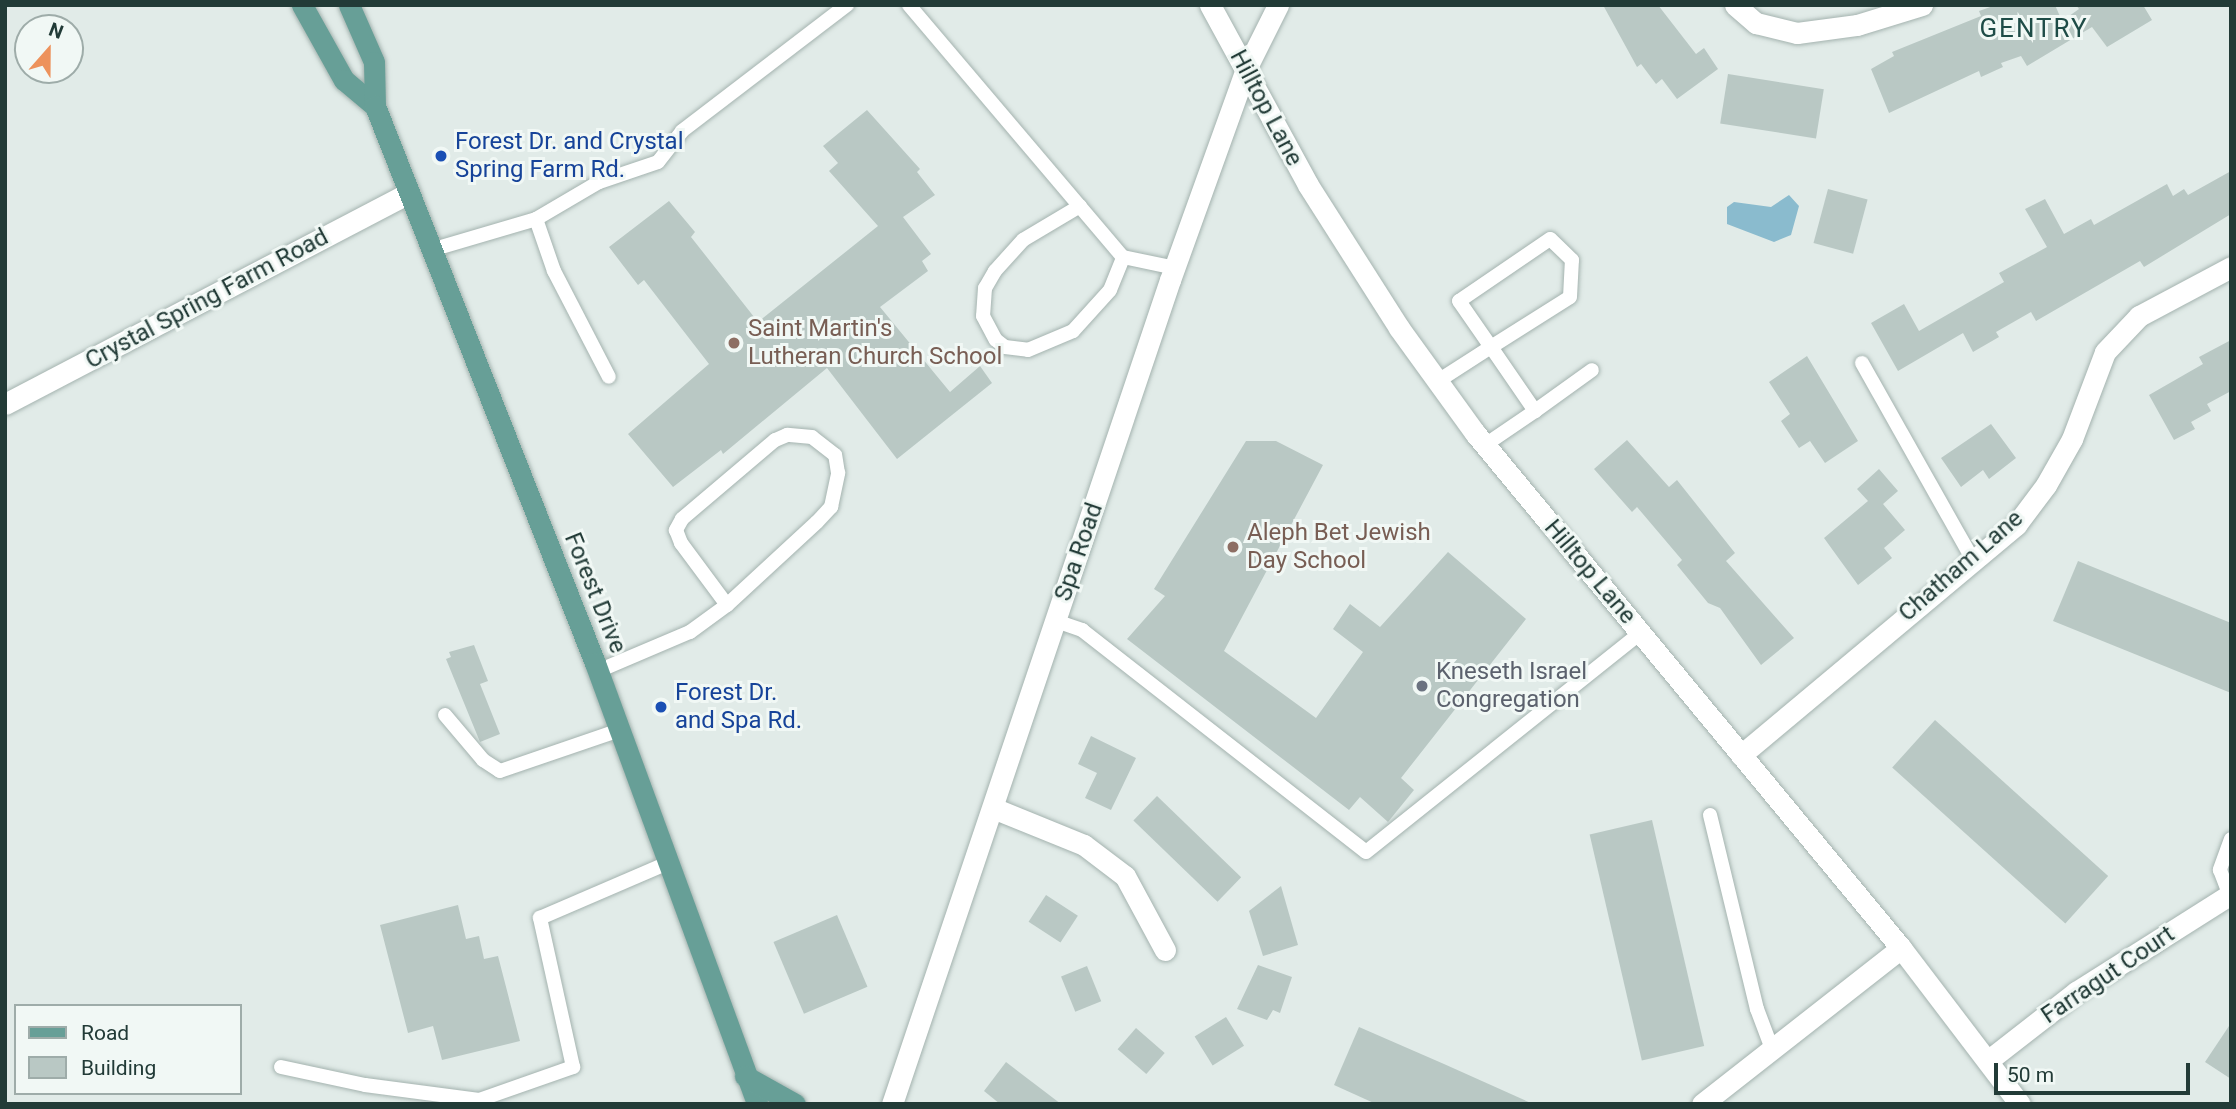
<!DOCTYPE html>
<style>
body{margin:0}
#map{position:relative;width:2236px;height:1109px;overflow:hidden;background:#e1ebe8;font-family:Roboto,sans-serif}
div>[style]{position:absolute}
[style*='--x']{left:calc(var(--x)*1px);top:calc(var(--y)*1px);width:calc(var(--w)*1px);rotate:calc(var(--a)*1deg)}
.water>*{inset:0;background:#8abbce}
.building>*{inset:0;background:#b9c8c4;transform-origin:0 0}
.roads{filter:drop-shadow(0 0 2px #a4b3af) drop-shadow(0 0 2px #a4b3af)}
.service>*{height:14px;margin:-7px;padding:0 7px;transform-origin:7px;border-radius:7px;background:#fff}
.minor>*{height:21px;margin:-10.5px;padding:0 10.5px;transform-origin:10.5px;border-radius:10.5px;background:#fff}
.tertiary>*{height:21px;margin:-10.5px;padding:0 10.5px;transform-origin:10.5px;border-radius:10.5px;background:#fff}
.secondary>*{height:21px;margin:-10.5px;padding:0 10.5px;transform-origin:10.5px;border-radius:10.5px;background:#fff}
.primary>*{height:21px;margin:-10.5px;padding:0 10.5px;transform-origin:10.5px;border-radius:10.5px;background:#679f97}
.dots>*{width:19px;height:19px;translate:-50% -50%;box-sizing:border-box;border:4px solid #f1f8f5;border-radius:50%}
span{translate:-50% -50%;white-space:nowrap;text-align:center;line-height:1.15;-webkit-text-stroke:6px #f1f8f5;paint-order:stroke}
.street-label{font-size:24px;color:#223b37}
.transit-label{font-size:24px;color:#164399}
.left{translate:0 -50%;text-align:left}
.education-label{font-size:24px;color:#785e54}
.worship-label{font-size:24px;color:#5b616d}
.neighbourhood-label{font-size:26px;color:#1e4c47;letter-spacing:2px}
.frame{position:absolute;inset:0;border:7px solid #223b37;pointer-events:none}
.legend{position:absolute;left:14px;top:1004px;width:228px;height:91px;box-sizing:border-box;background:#f1f8f5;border:2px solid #9eaca9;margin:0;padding:9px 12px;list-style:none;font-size:21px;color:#223b37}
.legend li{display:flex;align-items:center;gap:14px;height:35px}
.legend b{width:35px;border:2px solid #9eaca9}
.north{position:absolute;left:14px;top:14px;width:70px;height:70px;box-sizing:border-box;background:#f1f8f5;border:2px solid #9eaca9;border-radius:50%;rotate:21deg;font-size:19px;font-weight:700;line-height:28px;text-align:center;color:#223b37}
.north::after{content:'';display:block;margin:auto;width:24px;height:32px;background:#ed925c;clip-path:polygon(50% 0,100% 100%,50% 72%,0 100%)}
.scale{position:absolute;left:1994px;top:1063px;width:196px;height:32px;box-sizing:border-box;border:4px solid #223b37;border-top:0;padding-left:9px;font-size:21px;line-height:24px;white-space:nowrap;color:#223b37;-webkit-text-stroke:5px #f1f8f5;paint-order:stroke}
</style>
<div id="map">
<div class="water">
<i style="clip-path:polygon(1789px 195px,1799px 206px,1791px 235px,1774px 242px,1727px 224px,1727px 207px,1734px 202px,1771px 207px)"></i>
</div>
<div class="building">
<i style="clip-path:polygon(1603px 5px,1658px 5px,1696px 54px,1704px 48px,1718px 69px,1677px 99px,1662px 79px,1656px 84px,1641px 64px,1637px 67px)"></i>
<i style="clip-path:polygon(1996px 5px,2055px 5px,2062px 21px,2079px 9px,2076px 5px,2143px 5px,2152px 20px,2107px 47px,2092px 27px,2027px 66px,2021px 56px,2001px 63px,2003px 67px,1981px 77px,1979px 71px,1889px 113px,1871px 69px,1894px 56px,1892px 52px,1981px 16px,1979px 11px)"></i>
<i style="left:1728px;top:74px;width:97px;height:50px;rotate:9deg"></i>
<i style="clip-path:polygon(867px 110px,920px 169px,917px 172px,935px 195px,903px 217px,931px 254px,922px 261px,928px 271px,880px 307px,950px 392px,980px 366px,992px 383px,897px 459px,827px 368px,723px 454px,721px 450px,673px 487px,628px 434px,709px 364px,644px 280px,638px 285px,609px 247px,669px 201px,695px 232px,691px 237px,758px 322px,878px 226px,829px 171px,838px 163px,823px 146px)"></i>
<i style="clip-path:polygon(2231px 171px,2231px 214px,2144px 267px,2140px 261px,2036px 321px,2031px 312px,1996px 332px,1999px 337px,1973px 352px,1963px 333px,1898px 371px,1871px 323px,1904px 304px,1919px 331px,2004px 282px,1999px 273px,2047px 247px,2025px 209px,2045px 199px,2064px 234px,2091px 219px,2094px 225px,2167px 184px,2173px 196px,2184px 189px,2188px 195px)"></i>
<i style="left:1828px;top:189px;width:41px;height:56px;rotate:15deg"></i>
<i style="clip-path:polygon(2231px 340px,2231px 391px,2207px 404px,2211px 411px,2191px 422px,2195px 429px,2174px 440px,2149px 395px,2203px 364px,2199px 357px)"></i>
<i style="clip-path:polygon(1807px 356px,1858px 441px,1825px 463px,1810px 441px,1799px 448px,1781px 421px,1790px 414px,1769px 382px)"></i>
<i style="clip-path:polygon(1991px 424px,2016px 458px,1989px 479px,1983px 470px,1961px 487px,1941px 458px)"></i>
<i style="clip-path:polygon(1627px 440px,1669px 487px,1677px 480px,1735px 553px,1726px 561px,1794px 638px,1761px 665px,1720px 608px,1708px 603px,1677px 565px,1682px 560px,1637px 507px,1632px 512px,1594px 469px)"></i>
<i style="clip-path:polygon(1246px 441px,1276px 441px,1323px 465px,1224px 651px,1316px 718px,1363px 652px,1333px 629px,1350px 604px,1380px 627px,1448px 552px,1526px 619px,1401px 778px,1414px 790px,1388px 822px,1360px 797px,1349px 810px,1127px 639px,1165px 596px,1154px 589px)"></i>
<i style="clip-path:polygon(1879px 469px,1898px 491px,1883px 504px,1905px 530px,1884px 548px,1892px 558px,1858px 585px,1824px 538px,1868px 501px,1857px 489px)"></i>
<i style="clip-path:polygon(2078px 561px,2231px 623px,2231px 693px,2053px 621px)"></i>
<i style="clip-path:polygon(474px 645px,488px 681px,480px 684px,500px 734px,480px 742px,446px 659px,451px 657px,449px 652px)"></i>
<i style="left:1935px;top:720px;width:233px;height:64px;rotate:42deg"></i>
<i style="clip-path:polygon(1091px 736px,1136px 758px,1111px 810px,1085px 798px,1097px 773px,1078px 764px)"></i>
<i style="left:1157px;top:796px;width:117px;height:34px;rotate:44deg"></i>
<i style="left:1652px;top:820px;width:232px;height:64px;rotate:77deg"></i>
<i style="clip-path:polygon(1281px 886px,1298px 945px,1263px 956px,1249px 911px)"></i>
<i style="left:1046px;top:895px;width:38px;height:32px;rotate:33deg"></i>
<i style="clip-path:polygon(458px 905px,466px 939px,479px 936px,484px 959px,498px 956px,520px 1041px,442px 1060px,433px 1026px,408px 1033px,380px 925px)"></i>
<i style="left:837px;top:915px;width:78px;height:69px;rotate:67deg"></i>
<i style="clip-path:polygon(1258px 965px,1292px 977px,1280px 1013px,1273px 1010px,1267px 1020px,1237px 1009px)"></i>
<i style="left:1087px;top:966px;width:38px;height:28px;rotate:68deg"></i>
<i style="left:1226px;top:1017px;width:34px;height:37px;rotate:58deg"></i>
<i style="clip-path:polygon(2231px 1023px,2231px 1079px,2205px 1062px)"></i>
<i style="clip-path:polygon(1359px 1027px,1444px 1064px,1533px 1104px,1376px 1104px,1334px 1085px)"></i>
<i style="left:1136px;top:1028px;width:38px;height:28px;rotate:41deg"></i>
<i style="clip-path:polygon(1006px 1062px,1061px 1104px,1000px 1104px,984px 1091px)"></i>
</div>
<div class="roads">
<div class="service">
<i style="--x:909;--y:5;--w:331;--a:49.7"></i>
<i style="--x:1123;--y:257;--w:53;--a:11.9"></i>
<i style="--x:1080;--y:206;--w:66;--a:149.2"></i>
<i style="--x:1023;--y:240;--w:42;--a:132.1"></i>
<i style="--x:995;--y:271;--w:20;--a:120"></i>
<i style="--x:985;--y:288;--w:28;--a:94"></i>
<i style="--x:983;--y:316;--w:27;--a:62"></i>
<i style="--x:996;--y:340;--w:11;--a:38"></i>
<i style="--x:1005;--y:347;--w:23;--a:7"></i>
<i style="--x:1028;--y:350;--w:49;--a:-22.9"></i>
<i style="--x:1073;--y:331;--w:55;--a:-47.9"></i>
<i style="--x:1110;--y:290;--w:35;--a:-68"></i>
<i style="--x:536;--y:219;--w:73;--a:-30.4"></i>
<i style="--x:599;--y:182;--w:62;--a:-18.7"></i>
<i style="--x:658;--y:162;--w:39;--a:-52"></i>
<i style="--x:682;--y:131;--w:208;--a:-37.4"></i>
<i style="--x:431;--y:250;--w:109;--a:-16.4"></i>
<i style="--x:536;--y:219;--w:55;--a:70.9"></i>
<i style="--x:554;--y:271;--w:119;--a:62.6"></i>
<i style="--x:1862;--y:363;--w:224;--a:60.6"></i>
<i style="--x:1438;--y:381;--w:63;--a:-32.7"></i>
<i style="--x:1491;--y:347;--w:93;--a:-32.3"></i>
<i style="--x:1570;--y:297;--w:37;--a:-87"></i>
<i style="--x:1572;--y:260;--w:30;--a:-136"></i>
<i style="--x:1550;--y:239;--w:110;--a:145.7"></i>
<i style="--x:1459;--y:301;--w:56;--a:55.2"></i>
<i style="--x:1491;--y:347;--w:78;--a:55.5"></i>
<i style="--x:1535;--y:411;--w:70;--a:-35.7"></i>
<i style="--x:1485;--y:445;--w:60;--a:-34.2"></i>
<i style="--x:1056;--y:621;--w:28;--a:19"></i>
<i style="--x:1082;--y:630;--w:360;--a:38"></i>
<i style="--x:1366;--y:852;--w:351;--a:-38.6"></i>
<i style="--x:598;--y:671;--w:100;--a:-23"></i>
<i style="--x:690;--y:632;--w:46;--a:-36.1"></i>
<i style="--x:727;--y:605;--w:122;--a:-42.7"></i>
<i style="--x:817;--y:522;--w:21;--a:-47"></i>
<i style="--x:831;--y:507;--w:35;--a:-78"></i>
<i style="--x:838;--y:473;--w:18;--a:-99"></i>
<i style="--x:835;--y:455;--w:29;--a:-142"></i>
<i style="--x:812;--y:437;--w:25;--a:-175"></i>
<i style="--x:787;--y:435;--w:13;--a:157"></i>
<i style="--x:775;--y:440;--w:122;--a:139.7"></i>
<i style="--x:682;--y:519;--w:13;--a:119"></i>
<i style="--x:676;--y:530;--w:14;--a:69"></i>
<i style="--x:681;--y:543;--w:77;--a:53.4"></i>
<i style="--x:445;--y:715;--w:59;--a:49.8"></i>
<i style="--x:483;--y:760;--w:20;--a:33"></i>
<i style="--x:500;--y:771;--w:127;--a:-18.9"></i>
<i style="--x:1710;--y:815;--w:200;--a:76.4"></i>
<i style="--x:1757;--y:1009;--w:43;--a:69.4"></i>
<i style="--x:2231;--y:839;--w:33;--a:110"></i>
<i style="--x:2220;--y:870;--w:31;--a:69"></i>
<i style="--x:281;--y:1067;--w:86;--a:12.1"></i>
<i style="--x:365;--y:1085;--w:115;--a:7.5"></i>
<i style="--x:479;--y:1100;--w:100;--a:-19.3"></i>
<i style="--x:573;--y:1067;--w:153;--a:-102.5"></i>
<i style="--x:540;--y:918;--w:139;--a:-23.3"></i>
</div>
<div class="minor">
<i style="--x:1735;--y:5;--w:28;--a:41"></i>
<i style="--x:1756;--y:23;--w:42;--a:13.7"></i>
<i style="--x:1797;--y:33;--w:61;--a:-7.6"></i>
<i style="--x:1857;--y:25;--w:68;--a:-17.1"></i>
<i style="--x:5;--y:404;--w:455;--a:-27.6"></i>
<i style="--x:1741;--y:755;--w:359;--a:-39.9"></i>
<i style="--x:2016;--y:525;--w:50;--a:-53.1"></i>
<i style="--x:2046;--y:485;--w:53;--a:-60.5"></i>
<i style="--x:2072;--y:439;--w:93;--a:-69.2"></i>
<i style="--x:2105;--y:352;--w:50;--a:-46.6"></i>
<i style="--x:2139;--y:316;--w:104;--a:-28"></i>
<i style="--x:993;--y:808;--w:98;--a:22.1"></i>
<i style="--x:1084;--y:845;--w:51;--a:37.1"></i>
<i style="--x:1125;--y:876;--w:84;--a:61.6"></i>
<i style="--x:1990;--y:1059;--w:109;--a:-37.9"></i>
<i style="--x:2076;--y:992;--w:180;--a:-32.3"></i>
<i style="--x:1702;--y:1104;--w:253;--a:-38.1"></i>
</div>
<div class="tertiary">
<i style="--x:1210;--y:5;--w:205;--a:61.4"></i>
<i style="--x:1308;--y:185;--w:169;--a:57.5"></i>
<i style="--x:1399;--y:328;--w:130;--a:54.1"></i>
<i style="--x:1475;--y:433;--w:668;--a:50.4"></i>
<i style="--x:1901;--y:948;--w:196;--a:52.7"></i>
</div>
<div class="secondary">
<i style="--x:892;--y:1104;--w:870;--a:-71.36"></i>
<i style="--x:1170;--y:280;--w:224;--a:-70.2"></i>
<i style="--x:1246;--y:69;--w:72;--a:-63.4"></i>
</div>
<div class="primary">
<i style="--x:302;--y:5;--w:86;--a:60.8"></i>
<i style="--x:344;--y:80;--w:40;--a:40"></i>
<i style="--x:349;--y:5;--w:62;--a:66.3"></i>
<i style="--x:374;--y:62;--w:44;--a:88.7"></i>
<i style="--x:375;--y:106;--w:599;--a:68.45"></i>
<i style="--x:595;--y:663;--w:470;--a:69.8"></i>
<i style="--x:745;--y:1076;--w:57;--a:29.2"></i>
</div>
</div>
<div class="dots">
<i style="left:441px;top:156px;background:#1a4fb4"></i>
<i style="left:734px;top:343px;background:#8d6e63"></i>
<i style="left:1233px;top:547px;background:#8d6e63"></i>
<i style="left:1422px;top:686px;background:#6b7280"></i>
<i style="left:661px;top:707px;background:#1a4fb4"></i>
</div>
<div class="street-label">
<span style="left:1266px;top:108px;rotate:62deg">Hilltop Lane</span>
<span style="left:207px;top:299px;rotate:-28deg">Crystal Spring Farm Road</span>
<span style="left:1079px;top:552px;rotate:-71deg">Spa Road</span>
<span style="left:1961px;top:566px;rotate:-41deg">Chatham Lane</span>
<span style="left:1590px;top:572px;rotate:50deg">Hilltop Lane</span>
<span style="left:595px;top:593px;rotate:68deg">Forest Drive</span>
<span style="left:2108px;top:975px;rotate:-34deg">Farragut Court</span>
</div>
<div class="transit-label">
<span class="left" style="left:455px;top:156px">Forest Dr. and Crystal<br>Spring Farm Rd.</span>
<span class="left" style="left:675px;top:707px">Forest Dr.<br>and Spa Rd.</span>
</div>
<div class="education-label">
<span class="left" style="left:748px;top:343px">Saint Martin's<br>Lutheran Church School</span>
<span class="left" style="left:1247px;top:547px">Aleph Bet Jewish<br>Day School</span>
</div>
<div class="worship-label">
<span class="left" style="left:1436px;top:686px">Kneseth Israel<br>Congregation</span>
</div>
<div class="neighbourhood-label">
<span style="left:2034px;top:29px">GENTRY</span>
</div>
<div class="frame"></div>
<ul class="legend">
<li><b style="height:9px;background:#679f97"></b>Road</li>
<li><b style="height:19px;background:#b9c8c4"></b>Building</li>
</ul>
<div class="north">N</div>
<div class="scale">50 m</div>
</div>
